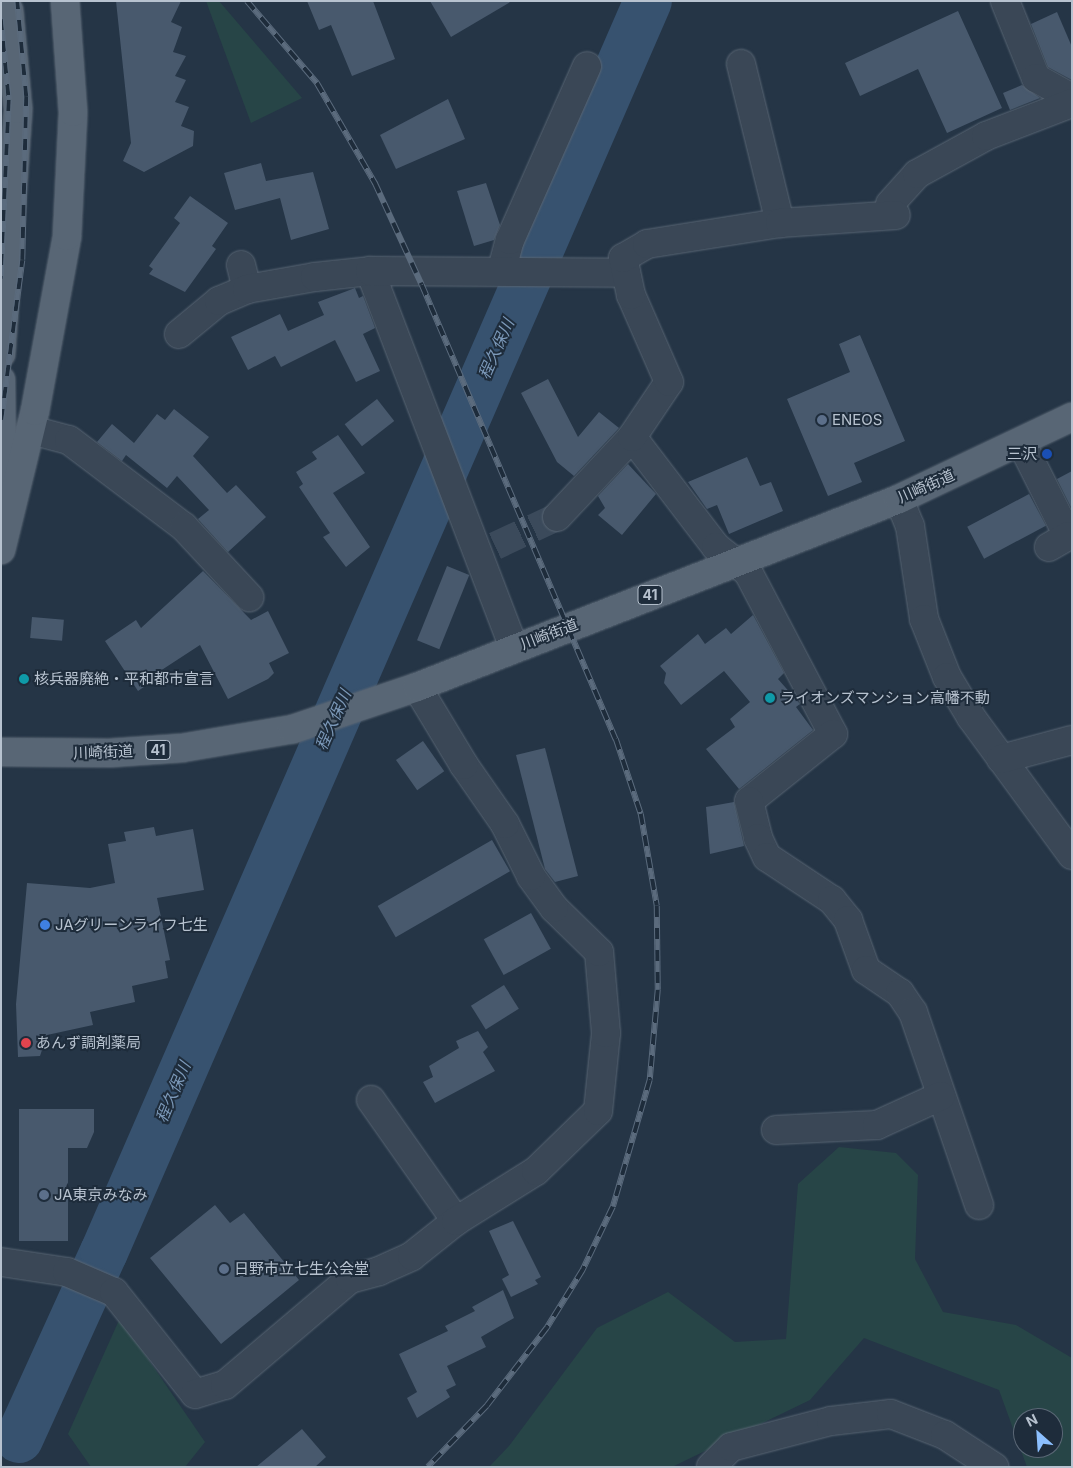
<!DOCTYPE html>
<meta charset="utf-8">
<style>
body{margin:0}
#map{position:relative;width:1073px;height:1468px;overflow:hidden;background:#253546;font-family:Inter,"Noto Sans JP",sans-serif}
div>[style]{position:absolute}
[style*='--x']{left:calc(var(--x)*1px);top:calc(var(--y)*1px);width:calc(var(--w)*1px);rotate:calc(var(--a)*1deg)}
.green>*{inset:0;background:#274547}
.river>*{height:48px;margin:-24px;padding:0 24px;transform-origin:24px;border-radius:24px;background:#37526f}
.building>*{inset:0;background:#48596d;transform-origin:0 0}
.minor-tunnel>*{height:28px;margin-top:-14px;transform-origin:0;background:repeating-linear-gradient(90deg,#3b4a5b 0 28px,transparent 0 42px)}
.roads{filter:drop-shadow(0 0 1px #586573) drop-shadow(0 0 1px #586573)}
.minor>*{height:28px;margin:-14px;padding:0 14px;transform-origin:14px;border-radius:14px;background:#3a4756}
.major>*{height:28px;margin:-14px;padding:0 14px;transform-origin:14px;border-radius:14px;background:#586675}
.rail>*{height:5.5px;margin-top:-2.75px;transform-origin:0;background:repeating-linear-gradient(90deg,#1e2c3b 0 11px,#5b6b7d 0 22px);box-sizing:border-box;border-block:1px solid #5b6b7d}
.dots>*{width:14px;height:14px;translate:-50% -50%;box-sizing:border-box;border:2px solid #1e2c3b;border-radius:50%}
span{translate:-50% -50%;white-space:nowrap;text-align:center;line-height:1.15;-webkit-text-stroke:4px #1e2c3b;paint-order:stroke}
.shield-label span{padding:1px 4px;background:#1e2c3b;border:1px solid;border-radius:4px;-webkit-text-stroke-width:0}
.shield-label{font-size:14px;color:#b7c2cf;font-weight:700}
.poi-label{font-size:15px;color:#b7c2cf}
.left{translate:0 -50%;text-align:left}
.right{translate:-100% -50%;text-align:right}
.street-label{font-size:15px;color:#b7c2cf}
.water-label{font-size:16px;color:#7c99b9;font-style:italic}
.frame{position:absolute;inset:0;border:2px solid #b7c2cf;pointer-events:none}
.north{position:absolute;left:1013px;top:1408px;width:50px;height:50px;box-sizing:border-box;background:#1e2c3b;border:1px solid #5b6876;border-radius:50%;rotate:334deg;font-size:14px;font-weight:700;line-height:20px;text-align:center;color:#b7c2cf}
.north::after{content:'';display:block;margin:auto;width:18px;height:22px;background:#8cc0ff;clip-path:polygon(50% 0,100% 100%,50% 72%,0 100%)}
</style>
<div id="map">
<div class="green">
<i style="clip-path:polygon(206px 1px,219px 1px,302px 98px,251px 123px)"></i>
<i style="clip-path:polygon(evenodd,839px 1147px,896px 1153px,918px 1175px,915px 1259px,943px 1312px,1016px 1325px,1072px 1358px,1072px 1467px,1027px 1467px,999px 1390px,864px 1338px,810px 1400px,672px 1467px,489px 1467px,509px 1446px,597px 1328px,668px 1292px,735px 1342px,786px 1339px,798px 1184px,839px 1147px,1023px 1418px,1053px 1418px,1053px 1448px,1023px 1448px,1023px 1418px)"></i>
<i style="clip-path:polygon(120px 1318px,205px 1442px,185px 1467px,91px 1467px,68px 1434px)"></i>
</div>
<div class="river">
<i style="--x:19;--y:1439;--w:205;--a:-65.6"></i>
<i style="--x:104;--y:1252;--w:1364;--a:-66.5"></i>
</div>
<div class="building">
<i style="clip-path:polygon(116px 1px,181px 1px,171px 22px,182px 27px,173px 52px,186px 56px,175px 76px,186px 80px,175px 102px,189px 107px,181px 126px,194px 131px,193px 146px,144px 172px,123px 161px,131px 143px)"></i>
<i style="clip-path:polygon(307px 1px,373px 1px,395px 59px,352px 76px,331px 25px,319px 30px)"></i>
<i style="clip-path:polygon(430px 1px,512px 1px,451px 37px)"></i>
<i style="clip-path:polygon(958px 11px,1002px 108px,947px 133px,918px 69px,860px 96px,845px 63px)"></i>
<i style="clip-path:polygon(1057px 12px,1072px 47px,1072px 80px,1048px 67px,1031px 24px)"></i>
<i style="clip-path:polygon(1022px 85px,1040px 98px,1010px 110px,1003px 93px)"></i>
<i style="clip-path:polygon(448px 99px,465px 139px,396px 169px,380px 135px)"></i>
<i style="clip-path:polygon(261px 163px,266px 181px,313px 172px,329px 229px,291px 240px,280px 198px,235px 210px,224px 173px)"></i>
<i style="clip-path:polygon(486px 183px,500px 225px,494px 240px,474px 246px,457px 191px)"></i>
<i style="clip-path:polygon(190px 196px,228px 223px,212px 246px,216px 249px,185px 292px,149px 274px,153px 269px,149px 266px,180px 223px,174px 218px)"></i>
<i style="clip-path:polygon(355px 288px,359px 298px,363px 296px,375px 328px,363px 334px,380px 371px,356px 382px,335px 340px,281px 367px,275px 356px,248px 370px,231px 337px,280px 314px,288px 331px,324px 315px,318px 302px)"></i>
<i style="clip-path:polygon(860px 335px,905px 441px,854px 463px,862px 482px,828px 496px,787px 399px,850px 372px,839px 344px)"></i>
<i style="clip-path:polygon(548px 379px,578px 437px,599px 412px,619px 428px,574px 476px,557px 462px,521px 393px)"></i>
<i style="left:377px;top:399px;width:28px;height:41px;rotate:52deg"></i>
<i style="clip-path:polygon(174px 409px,209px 437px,193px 456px,227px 493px,236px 485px,266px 517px,228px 552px,198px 519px,209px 510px,177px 476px,167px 488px,126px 455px,122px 461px,97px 442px,112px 424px,134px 443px,157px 414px,165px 420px)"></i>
<i style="clip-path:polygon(338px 435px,365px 473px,333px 493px,370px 547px,346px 567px,323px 537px,330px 533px,299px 487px,303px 484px,296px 472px,317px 459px,312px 452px)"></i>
<i style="clip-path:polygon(747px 457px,760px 486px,771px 482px,783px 511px,729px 534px,717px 505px,707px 509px,688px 482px)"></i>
<i style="clip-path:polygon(628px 464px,656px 494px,622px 535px,598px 515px,605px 508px,598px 496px)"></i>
<i style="clip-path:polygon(1072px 471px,1072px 509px,1057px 479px)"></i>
<i style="left:1029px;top:494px;width:36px;height:70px;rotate:62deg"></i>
<i style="left:447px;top:566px;width:24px;height:80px;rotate:22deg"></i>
<i style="clip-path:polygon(203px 571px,251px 620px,268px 611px,289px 653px,269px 663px,274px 673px,268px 679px,228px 699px,200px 645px,154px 675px,157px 678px,138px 691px,105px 641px,136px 620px,141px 628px)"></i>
<i style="clip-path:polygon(753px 615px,784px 673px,778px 679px,800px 704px,796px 707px,813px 730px,739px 789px,706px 749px,735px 727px,730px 719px,750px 702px,724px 671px,681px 705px,664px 683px,666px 673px,660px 666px,698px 634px,705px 644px,726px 628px,731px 634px)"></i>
<i style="left:32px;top:617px;width:32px;height:21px;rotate:5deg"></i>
<i style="left:423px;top:741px;width:37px;height:33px;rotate:55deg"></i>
<i style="clip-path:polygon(545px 748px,578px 876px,555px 882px,545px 869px,516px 755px)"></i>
<i style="clip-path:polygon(734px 802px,744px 846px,710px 854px,706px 807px)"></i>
<i style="clip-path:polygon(154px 827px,156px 836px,193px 829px,204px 890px,157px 898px,170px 960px,165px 961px,168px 978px,132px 986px,135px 1002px,90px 1012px,93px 1025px,47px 1035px,40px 1056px,18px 1057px,16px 1004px,27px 883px,90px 888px,115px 883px,108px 844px,126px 841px,124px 832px)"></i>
<i style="left:492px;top:840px;width:36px;height:132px;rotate:60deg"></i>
<i style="left:531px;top:913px;width:41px;height:54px;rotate:61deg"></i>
<i style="left:504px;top:985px;width:28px;height:39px;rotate:58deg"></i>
<i style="clip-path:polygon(478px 1031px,488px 1047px,483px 1052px,495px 1071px,435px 1103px,423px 1082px,433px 1077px,429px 1066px,459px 1048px,456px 1041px)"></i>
<i style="clip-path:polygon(19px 1109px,94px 1109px,94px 1132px,87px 1148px,68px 1148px,68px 1241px,19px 1241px)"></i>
<i style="clip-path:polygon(215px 1205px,230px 1223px,244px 1213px,299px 1280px,221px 1344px,150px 1258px)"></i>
<i style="clip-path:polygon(513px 1221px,541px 1277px,535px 1280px,538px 1284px,511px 1297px,502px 1279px,509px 1275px,489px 1231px)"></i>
<i style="clip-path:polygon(503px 1290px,514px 1318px,481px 1337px,486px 1347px,447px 1366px,456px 1385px,446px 1390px,450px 1397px,417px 1418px,407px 1398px,417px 1392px,399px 1354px,448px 1331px,445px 1326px,475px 1311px,472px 1307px)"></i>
<i style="clip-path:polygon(302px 1429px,326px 1457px,315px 1467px,256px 1467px)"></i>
</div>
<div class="minor-tunnel">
<i style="--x:495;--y:546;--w:68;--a:-25.1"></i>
</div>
<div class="roads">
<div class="minor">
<i style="--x:1005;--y:1;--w:83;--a:68.1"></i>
<i style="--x:1036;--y:78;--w:41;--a:29.1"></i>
<i style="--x:741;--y:64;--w:164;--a:76.2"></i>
<i style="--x:890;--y:204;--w:40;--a:-48"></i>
<i style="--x:917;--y:174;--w:79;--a:-28.8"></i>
<i style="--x:986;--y:136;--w:92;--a:-21"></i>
<i style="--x:241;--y:265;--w:25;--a:76"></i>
<i style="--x:502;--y:269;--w:30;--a:-75"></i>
<i style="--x:510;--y:240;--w:190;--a:-66.1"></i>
<i style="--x:370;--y:271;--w:404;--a:69.1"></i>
<i style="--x:179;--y:334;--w:52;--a:-39.5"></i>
<i style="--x:219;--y:301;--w:30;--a:-23"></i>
<i style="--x:247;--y:289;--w:69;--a:-10"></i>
<i style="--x:315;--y:277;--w:55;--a:-6.2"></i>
<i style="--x:370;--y:271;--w:256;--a:0.4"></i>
<i style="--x:31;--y:430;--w:39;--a:15"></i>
<i style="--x:69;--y:440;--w:144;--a:37.1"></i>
<i style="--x:184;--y:527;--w:96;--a:47.1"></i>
<i style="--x:632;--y:437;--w:138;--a:52.6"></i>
<i style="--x:716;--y:547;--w:41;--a:38"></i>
<i style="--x:748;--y:572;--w:183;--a:62.3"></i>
<i style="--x:833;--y:734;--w:107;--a:141.4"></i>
<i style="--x:749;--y:801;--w:38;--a:76"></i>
<i style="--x:758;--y:838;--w:21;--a:65"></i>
<i style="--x:767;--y:857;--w:78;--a:33.5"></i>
<i style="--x:832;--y:900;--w:26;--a:51"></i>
<i style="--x:848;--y:920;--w:53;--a:70.2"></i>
<i style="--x:866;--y:970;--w:41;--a:34.1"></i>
<i style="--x:900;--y:993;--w:23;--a:56"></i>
<i style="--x:913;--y:1012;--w:204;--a:71.1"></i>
<i style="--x:1021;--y:442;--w:105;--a:63.4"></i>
<i style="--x:1068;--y:536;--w:22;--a:150"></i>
<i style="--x:899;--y:499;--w:29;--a:68"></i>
<i style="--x:910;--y:526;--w:94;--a:81.4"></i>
<i style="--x:924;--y:619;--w:62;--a:68.4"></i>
<i style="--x:947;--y:677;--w:47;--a:59"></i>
<i style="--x:971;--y:717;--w:171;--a:53.8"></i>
<i style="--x:557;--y:517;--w:110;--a:-46.8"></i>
<i style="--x:632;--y:437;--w:66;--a:-56.1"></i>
<i style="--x:669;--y:382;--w:95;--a:-113.6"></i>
<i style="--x:631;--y:295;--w:38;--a:-102"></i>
<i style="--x:623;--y:258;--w:28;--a:-30"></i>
<i style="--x:647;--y:244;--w:135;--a:-9"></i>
<i style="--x:780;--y:223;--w:116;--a:-3.9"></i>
<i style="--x:1001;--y:759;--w:73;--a:-15"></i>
<i style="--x:371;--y:1100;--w:148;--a:54.9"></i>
<i style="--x:776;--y:1130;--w:101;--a:-2.8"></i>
<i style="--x:877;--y:1125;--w:70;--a:-24.4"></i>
<i style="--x:1;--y:1262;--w:67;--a:8.6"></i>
<i style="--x:67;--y:1272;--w:51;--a:23.1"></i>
<i style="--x:114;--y:1292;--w:130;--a:51.5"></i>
<i style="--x:195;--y:1394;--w:31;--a:-17"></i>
<i style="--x:225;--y:1385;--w:164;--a:-40.3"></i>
<i style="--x:350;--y:1279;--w:30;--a:-15"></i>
<i style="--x:379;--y:1271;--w:36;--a:-24"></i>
<i style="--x:412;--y:1256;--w:56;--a:-38.5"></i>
<i style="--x:456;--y:1221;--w:94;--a:-32"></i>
<i style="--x:536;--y:1171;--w:86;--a:-44.1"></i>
<i style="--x:598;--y:1111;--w:78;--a:-84.1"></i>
<i style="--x:606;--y:1033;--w:81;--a:-94.9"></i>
<i style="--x:599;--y:952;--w:63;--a:-135.6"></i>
<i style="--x:554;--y:908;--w:39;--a:-126"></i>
<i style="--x:531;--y:876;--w:58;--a:-116.6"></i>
<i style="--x:505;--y:824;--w:72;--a:-124.8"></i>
<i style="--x:464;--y:765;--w:91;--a:-121.1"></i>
<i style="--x:711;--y:1467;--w:28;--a:-45"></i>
<i style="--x:731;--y:1447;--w:103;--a:-14.6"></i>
<i style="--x:831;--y:1421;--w:60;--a:-6.7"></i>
<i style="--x:891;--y:1414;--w:58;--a:21.3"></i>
<i style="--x:945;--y:1435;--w:59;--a:33.1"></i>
</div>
<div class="major">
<i style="--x:1;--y:354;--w:246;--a:-86"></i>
<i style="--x:18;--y:109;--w:99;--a:-95.2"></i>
<i style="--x:1;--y:380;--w:123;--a:89.5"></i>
<i style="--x:1;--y:550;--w:143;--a:-76.3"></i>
<i style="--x:35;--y:411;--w:178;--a:-79.6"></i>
<i style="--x:67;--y:236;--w:124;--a:-87.2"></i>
<i style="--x:73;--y:112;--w:111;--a:-94.1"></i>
<i style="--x:1;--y:752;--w:109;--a:0.5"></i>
<i style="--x:110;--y:753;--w:72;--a:-4"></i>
<i style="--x:182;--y:748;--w:113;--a:-9.7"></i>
<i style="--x:293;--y:729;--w:131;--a:-18.7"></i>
<i style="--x:417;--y:687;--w:517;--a:-21.31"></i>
<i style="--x:899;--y:499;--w:191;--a:-25.4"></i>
</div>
</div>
<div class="rail">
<i style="--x:247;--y:1;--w:108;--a:49.5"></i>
<i style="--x:317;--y:83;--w:116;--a:59.9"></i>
<i style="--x:375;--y:183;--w:112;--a:65.3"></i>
<i style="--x:422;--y:285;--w:494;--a:66.9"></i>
<i style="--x:616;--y:739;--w:79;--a:71.6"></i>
<i style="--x:641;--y:814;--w:93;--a:80.1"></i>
<i style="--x:657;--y:906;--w:84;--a:89.3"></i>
<i style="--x:658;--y:990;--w:90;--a:95.1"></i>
<i style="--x:650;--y:1080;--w:132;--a:106.2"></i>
<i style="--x:613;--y:1207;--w:70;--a:115.5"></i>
<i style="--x:583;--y:1270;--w:68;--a:121.8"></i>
<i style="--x:547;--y:1328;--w:98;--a:127.6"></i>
<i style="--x:487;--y:1406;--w:85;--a:134"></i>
<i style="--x:1;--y:19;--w:81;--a:84.4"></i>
<i style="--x:9;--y:100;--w:179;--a:92.6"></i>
<i style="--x:1;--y:420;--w:161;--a:-82.5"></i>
<i style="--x:22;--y:260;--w:163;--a:-88.6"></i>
<i style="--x:26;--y:97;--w:96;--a:-95.4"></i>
</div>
<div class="dots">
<i style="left:822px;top:420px;background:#5c6f8a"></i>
<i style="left:1047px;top:454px;background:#1a4fb4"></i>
<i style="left:24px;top:679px;background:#0f9aa8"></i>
<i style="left:770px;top:698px;background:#0f9aa8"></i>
<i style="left:45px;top:925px;background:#3f7fe0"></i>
<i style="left:26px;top:1043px;background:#e0444e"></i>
<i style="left:44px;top:1195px;background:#5c6f8a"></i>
<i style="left:224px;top:1269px;background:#5c6f8a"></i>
</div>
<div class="shield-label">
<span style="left:650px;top:595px">41</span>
<span style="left:158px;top:750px">41</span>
</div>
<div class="poi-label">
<span class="left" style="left:832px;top:420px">ENEOS</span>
<span class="right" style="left:1037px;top:454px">三沢</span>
<span class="left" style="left:34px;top:679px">核兵器廃絶・平和都市宣言</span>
<span class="left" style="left:780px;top:698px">ライオンズマンション高幡不動</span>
<span class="left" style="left:55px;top:925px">JAグリーンライフ七生</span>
<span class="left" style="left:36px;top:1043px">あんず調剤薬局</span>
<span class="left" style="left:54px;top:1195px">JA東京みなみ</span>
<span class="left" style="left:234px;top:1269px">日野市立七生公会堂</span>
</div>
<div class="street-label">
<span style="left:926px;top:486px;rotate:-24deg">川崎街道</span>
<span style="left:549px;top:634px;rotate:-21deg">川崎街道</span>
<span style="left:103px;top:752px;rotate:-2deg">川崎街道</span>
</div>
<div class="water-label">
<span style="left:496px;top:349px;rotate:-66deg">程久保川</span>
<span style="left:333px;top:720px;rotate:-66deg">程久保川</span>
<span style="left:173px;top:1092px;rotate:-67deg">程久保川</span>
</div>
<div class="frame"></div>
<div class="north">N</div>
</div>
